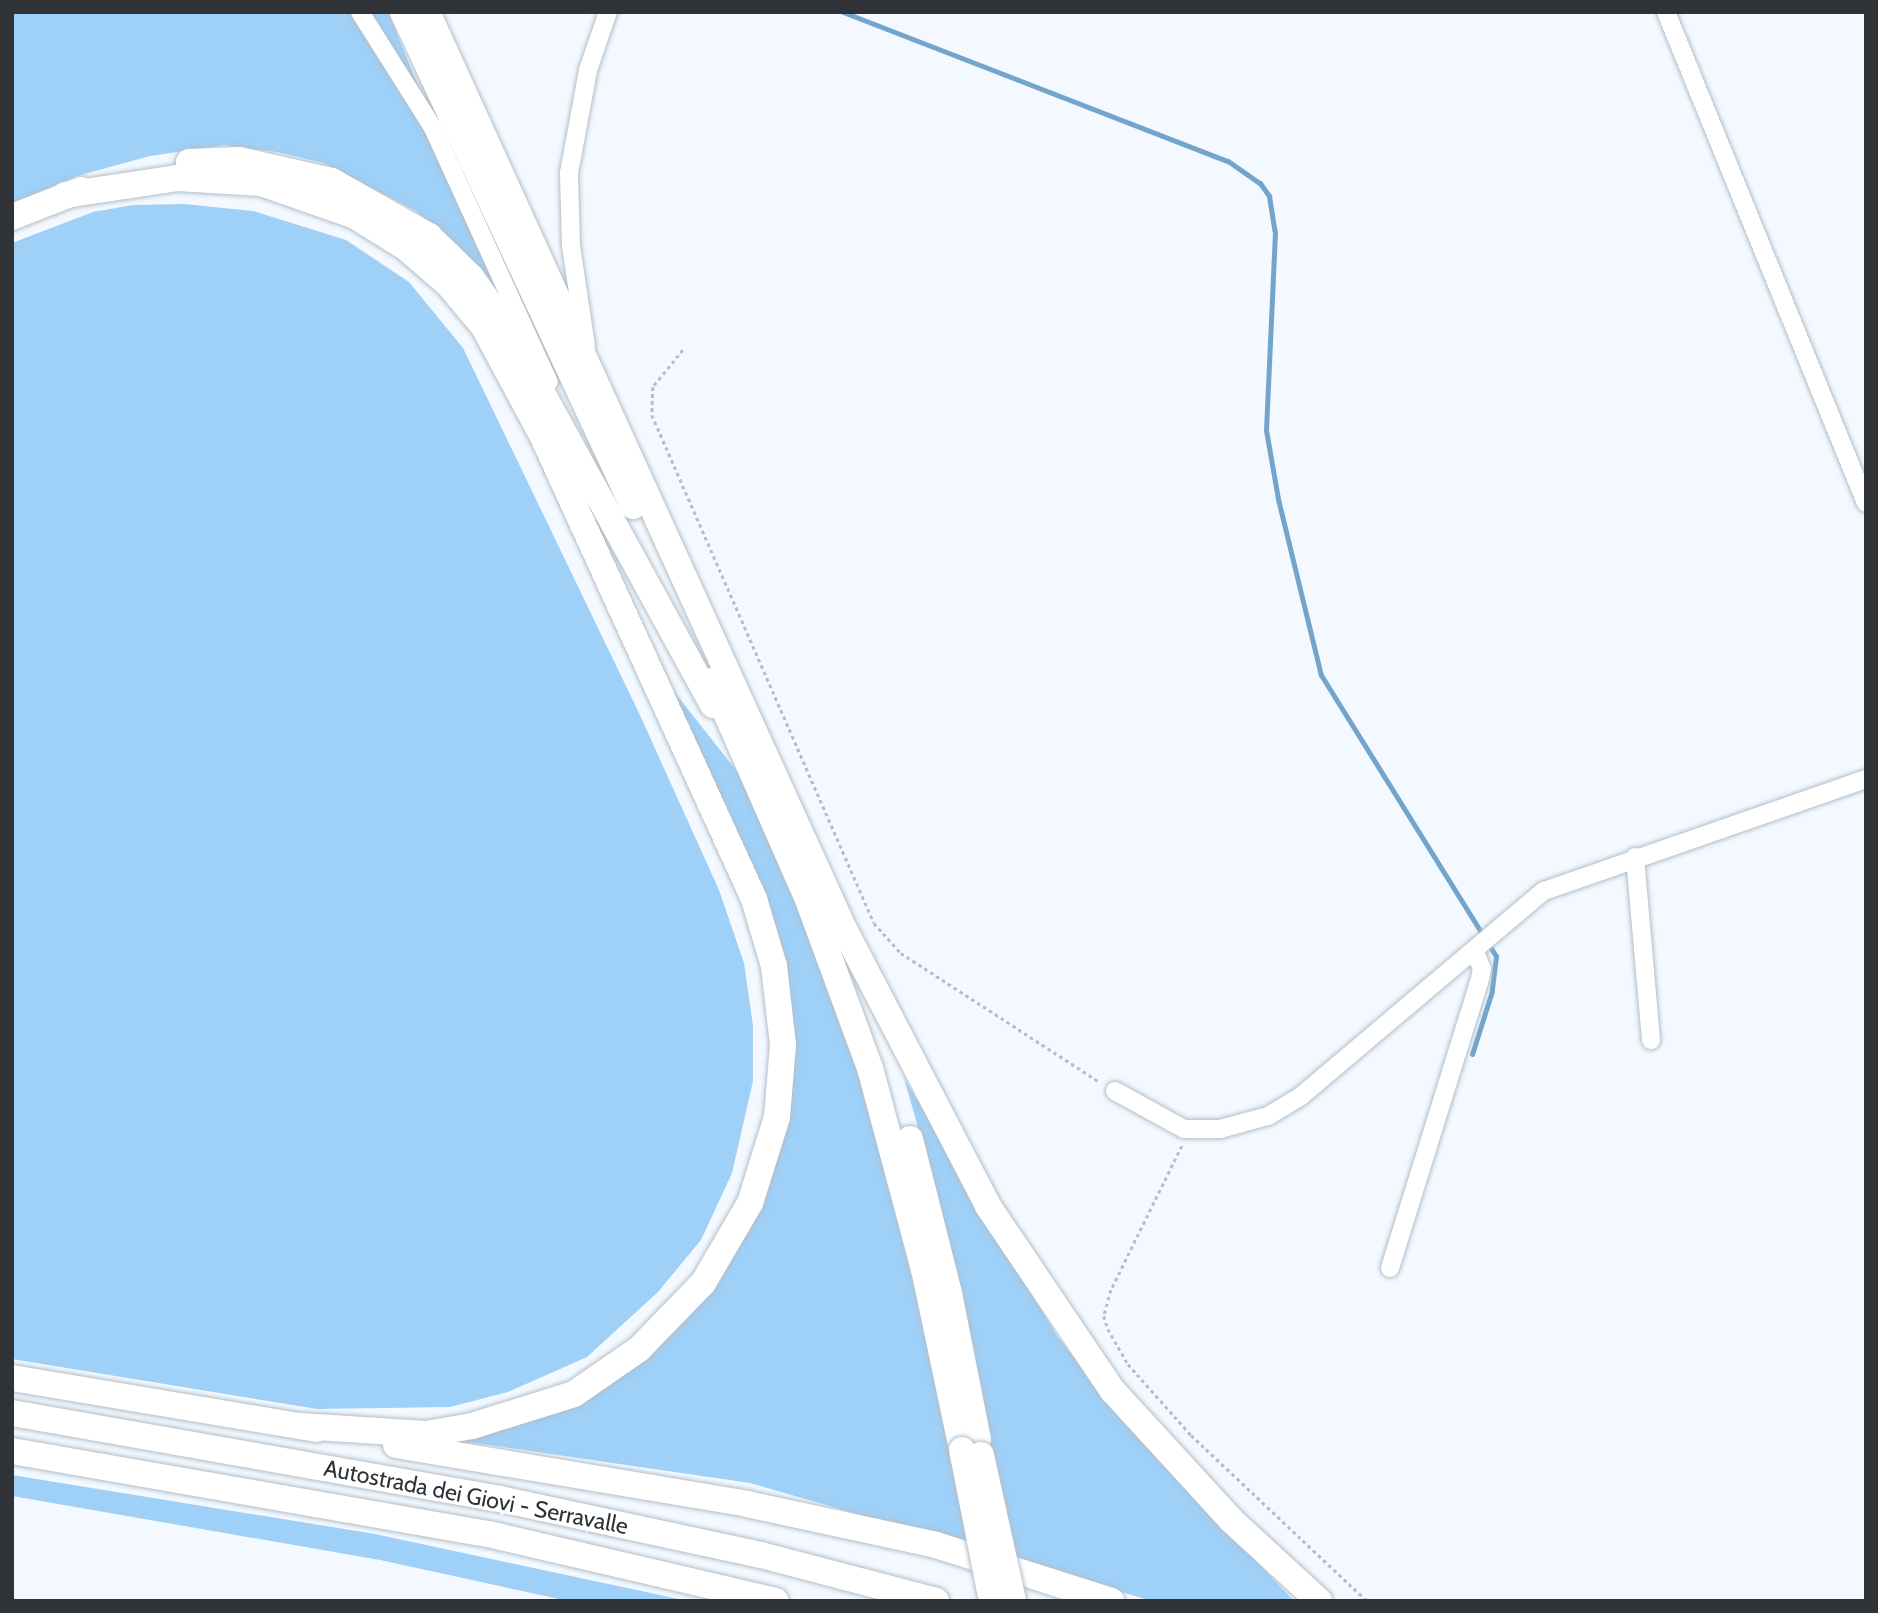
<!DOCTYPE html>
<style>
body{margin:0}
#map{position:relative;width:1878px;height:1613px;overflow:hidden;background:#f3f9ff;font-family:Cabin,sans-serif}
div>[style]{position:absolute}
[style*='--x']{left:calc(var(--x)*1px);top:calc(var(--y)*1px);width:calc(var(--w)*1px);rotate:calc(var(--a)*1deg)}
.green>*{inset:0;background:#9fd0f7}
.stream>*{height:5px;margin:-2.5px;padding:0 2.5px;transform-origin:2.5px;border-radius:2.5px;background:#73a5cc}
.path>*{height:2.5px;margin-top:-1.25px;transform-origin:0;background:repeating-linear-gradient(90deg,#b8bdc3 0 3.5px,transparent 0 7px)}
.roads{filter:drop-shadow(0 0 2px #b3bec7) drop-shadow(0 0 2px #b3bec7)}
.minor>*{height:18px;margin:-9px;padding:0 9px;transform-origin:9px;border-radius:9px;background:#fff}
.highway>*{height:26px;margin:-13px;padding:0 13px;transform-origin:13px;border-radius:13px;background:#fff}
.bridges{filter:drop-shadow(0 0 2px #b3bec7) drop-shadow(0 0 2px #b3bec7)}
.highway-bridge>*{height:26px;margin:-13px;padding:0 13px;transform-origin:13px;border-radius:13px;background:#fff}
span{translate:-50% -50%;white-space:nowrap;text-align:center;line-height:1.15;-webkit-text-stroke:6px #fff;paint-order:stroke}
.street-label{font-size:23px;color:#2f3337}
.frame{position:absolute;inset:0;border:14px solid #2f3337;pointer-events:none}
</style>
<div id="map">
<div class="green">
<i style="clip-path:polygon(12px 12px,388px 12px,503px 293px,460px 247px,416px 211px,323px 163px,277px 152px,224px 145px,150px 156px,77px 176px,12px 203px)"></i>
<i style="clip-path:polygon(184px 204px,253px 211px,346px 240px,409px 282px,463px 348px,639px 713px,719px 890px,744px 963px,753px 1026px,753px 1081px,732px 1173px,701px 1240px,658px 1292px,587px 1357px,508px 1392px,450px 1407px,317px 1409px,12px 1359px,12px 243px,93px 212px,133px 205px)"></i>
<i style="clip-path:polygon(668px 684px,743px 779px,806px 925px,866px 1092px,937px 1380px,968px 1546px,750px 1483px,462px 1441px,528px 1422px,712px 1282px,792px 1047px)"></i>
<i style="clip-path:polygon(904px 1078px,1057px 1336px,1136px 1435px,1294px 1601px,1152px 1601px,1015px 1560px,941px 1209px)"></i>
<i style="clip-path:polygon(12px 1475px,375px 1534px,688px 1601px,568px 1601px,380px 1560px,12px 1496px)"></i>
</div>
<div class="stream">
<i style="--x:843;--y:12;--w:413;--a:21.2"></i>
<i style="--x:1228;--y:161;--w:39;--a:35"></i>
<i style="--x:1260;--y:183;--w:16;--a:55"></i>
<i style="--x:1269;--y:196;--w:36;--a:81"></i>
<i style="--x:1275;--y:232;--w:198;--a:92.6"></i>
<i style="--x:1266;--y:430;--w:70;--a:80.1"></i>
<i style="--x:1278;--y:499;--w:181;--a:76.3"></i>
<i style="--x:1321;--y:675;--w:331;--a:58.1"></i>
<i style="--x:1496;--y:956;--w:35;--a:97"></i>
<i style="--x:1492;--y:991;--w:66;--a:107.6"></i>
</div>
<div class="path">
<i style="--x:683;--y:350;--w:48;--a:129"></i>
<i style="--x:653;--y:387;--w:28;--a:92"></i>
<i style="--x:652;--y:415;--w:554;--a:66.39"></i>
<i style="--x:874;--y:923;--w:40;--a:48"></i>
<i style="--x:901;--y:953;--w:237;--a:33"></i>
<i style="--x:1182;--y:1146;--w:161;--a:116.2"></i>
<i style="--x:1111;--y:1290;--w:27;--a:105"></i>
<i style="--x:1104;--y:1316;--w:14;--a:73"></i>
<i style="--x:1108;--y:1329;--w:40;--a:60.3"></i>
<i style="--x:1128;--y:1364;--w:95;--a:48.4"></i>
<i style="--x:1191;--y:1435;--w:242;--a:43.3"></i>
</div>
<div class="roads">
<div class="minor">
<i style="--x:360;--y:12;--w:137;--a:57.8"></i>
<i style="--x:433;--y:128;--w:279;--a:65.5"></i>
<i style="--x:1666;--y:12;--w:530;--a:67.84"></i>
<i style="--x:586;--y:346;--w:101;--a:-98.5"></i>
<i style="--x:571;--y:246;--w:73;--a:-91.6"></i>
<i style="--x:569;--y:173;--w:105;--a:-79.5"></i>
<i style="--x:588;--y:70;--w:61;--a:-71"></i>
<i style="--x:1635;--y:857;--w:184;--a:85"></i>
<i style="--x:1115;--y:1091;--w:79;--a:28.8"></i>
<i style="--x:1184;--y:1129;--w:36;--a:0"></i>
<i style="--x:1220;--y:1129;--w:50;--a:-15.2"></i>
<i style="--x:1268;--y:1116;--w:39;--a:-31"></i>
<i style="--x:1301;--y:1096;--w:318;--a:-40.2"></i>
<i style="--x:1544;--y:891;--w:341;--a:-19.2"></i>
<i style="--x:1390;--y:1268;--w:299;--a:-72.7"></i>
<i style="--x:1479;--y:983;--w:14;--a:-78"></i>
<i style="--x:1482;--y:969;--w:18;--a:-112"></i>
</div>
<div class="highway">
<i style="--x:403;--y:12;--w:545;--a:65.03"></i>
<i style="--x:427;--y:12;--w:1007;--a:65.55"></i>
<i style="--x:844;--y:929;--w:312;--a:62.5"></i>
<i style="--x:988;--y:1206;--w:223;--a:56"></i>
<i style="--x:1113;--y:1391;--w:175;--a:47.5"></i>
<i style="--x:1231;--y:1520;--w:120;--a:42.6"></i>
<i style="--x:189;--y:162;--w:50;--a:-2.3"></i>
<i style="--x:239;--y:160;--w:95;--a:12.7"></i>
<i style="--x:332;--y:181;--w:112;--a:29.6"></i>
<i style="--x:429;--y:236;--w:59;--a:44.3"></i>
<i style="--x:471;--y:277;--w:61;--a:55"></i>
<i style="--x:506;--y:327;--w:431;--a:61.3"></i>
<i style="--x:65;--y:195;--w:113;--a:-8.6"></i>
<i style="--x:177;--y:178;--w:84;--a:3.4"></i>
<i style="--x:261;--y:183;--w:100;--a:19.3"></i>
<i style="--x:355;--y:216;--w:59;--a:31.8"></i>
<i style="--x:405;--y:247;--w:57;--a:40.7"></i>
<i style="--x:448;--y:284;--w:56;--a:50.1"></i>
<i style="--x:484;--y:327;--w:125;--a:61.8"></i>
<i style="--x:543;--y:437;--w:508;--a:65.45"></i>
<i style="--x:754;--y:899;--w:70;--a:73.4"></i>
<i style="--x:774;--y:966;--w:80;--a:83.5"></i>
<i style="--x:783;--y:1045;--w:72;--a:94.8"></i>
<i style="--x:777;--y:1117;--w:90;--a:107.4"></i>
<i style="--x:750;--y:1203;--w:93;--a:120.4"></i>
<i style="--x:703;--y:1283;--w:92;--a:134.1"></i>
<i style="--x:639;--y:1349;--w:79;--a:145.3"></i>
<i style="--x:574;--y:1394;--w:107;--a:162.6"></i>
<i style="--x:472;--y:1426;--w:47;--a:170.1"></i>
<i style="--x:426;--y:1434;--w:126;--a:-176.4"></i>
<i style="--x:12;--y:217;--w:74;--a:-21.4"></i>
<i style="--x:712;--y:681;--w:236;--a:66.3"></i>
<i style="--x:807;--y:897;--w:182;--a:69.8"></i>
<i style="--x:870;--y:1068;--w:208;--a:75"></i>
<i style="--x:924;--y:1269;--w:185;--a:78.1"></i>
<i style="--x:910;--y:1139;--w:159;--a:75.8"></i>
<i style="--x:949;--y:1293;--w:149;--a:78.8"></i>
<i style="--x:12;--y:1378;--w:309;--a:9.5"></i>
<i style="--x:12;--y:1413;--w:496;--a:10"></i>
<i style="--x:500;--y:1499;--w:267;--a:12.1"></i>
<i style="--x:761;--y:1555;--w:181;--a:14.7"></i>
<i style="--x:396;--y:1445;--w:356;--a:9.5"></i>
<i style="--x:747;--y:1504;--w:193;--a:12.2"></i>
<i style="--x:936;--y:1545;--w:184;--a:17.7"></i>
<i style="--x:12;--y:1451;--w:492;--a:9.9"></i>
<i style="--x:497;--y:1536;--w:286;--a:13.1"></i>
</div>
</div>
<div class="bridges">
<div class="highway-bridge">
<i style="--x:962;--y:1450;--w:154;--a:78.8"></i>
<i style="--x:981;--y:1455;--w:149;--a:77.6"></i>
</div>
</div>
<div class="street-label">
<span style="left:476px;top:1497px;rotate:11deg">Autostrada dei Giovi - Serravalle</span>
</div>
<div class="frame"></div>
</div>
